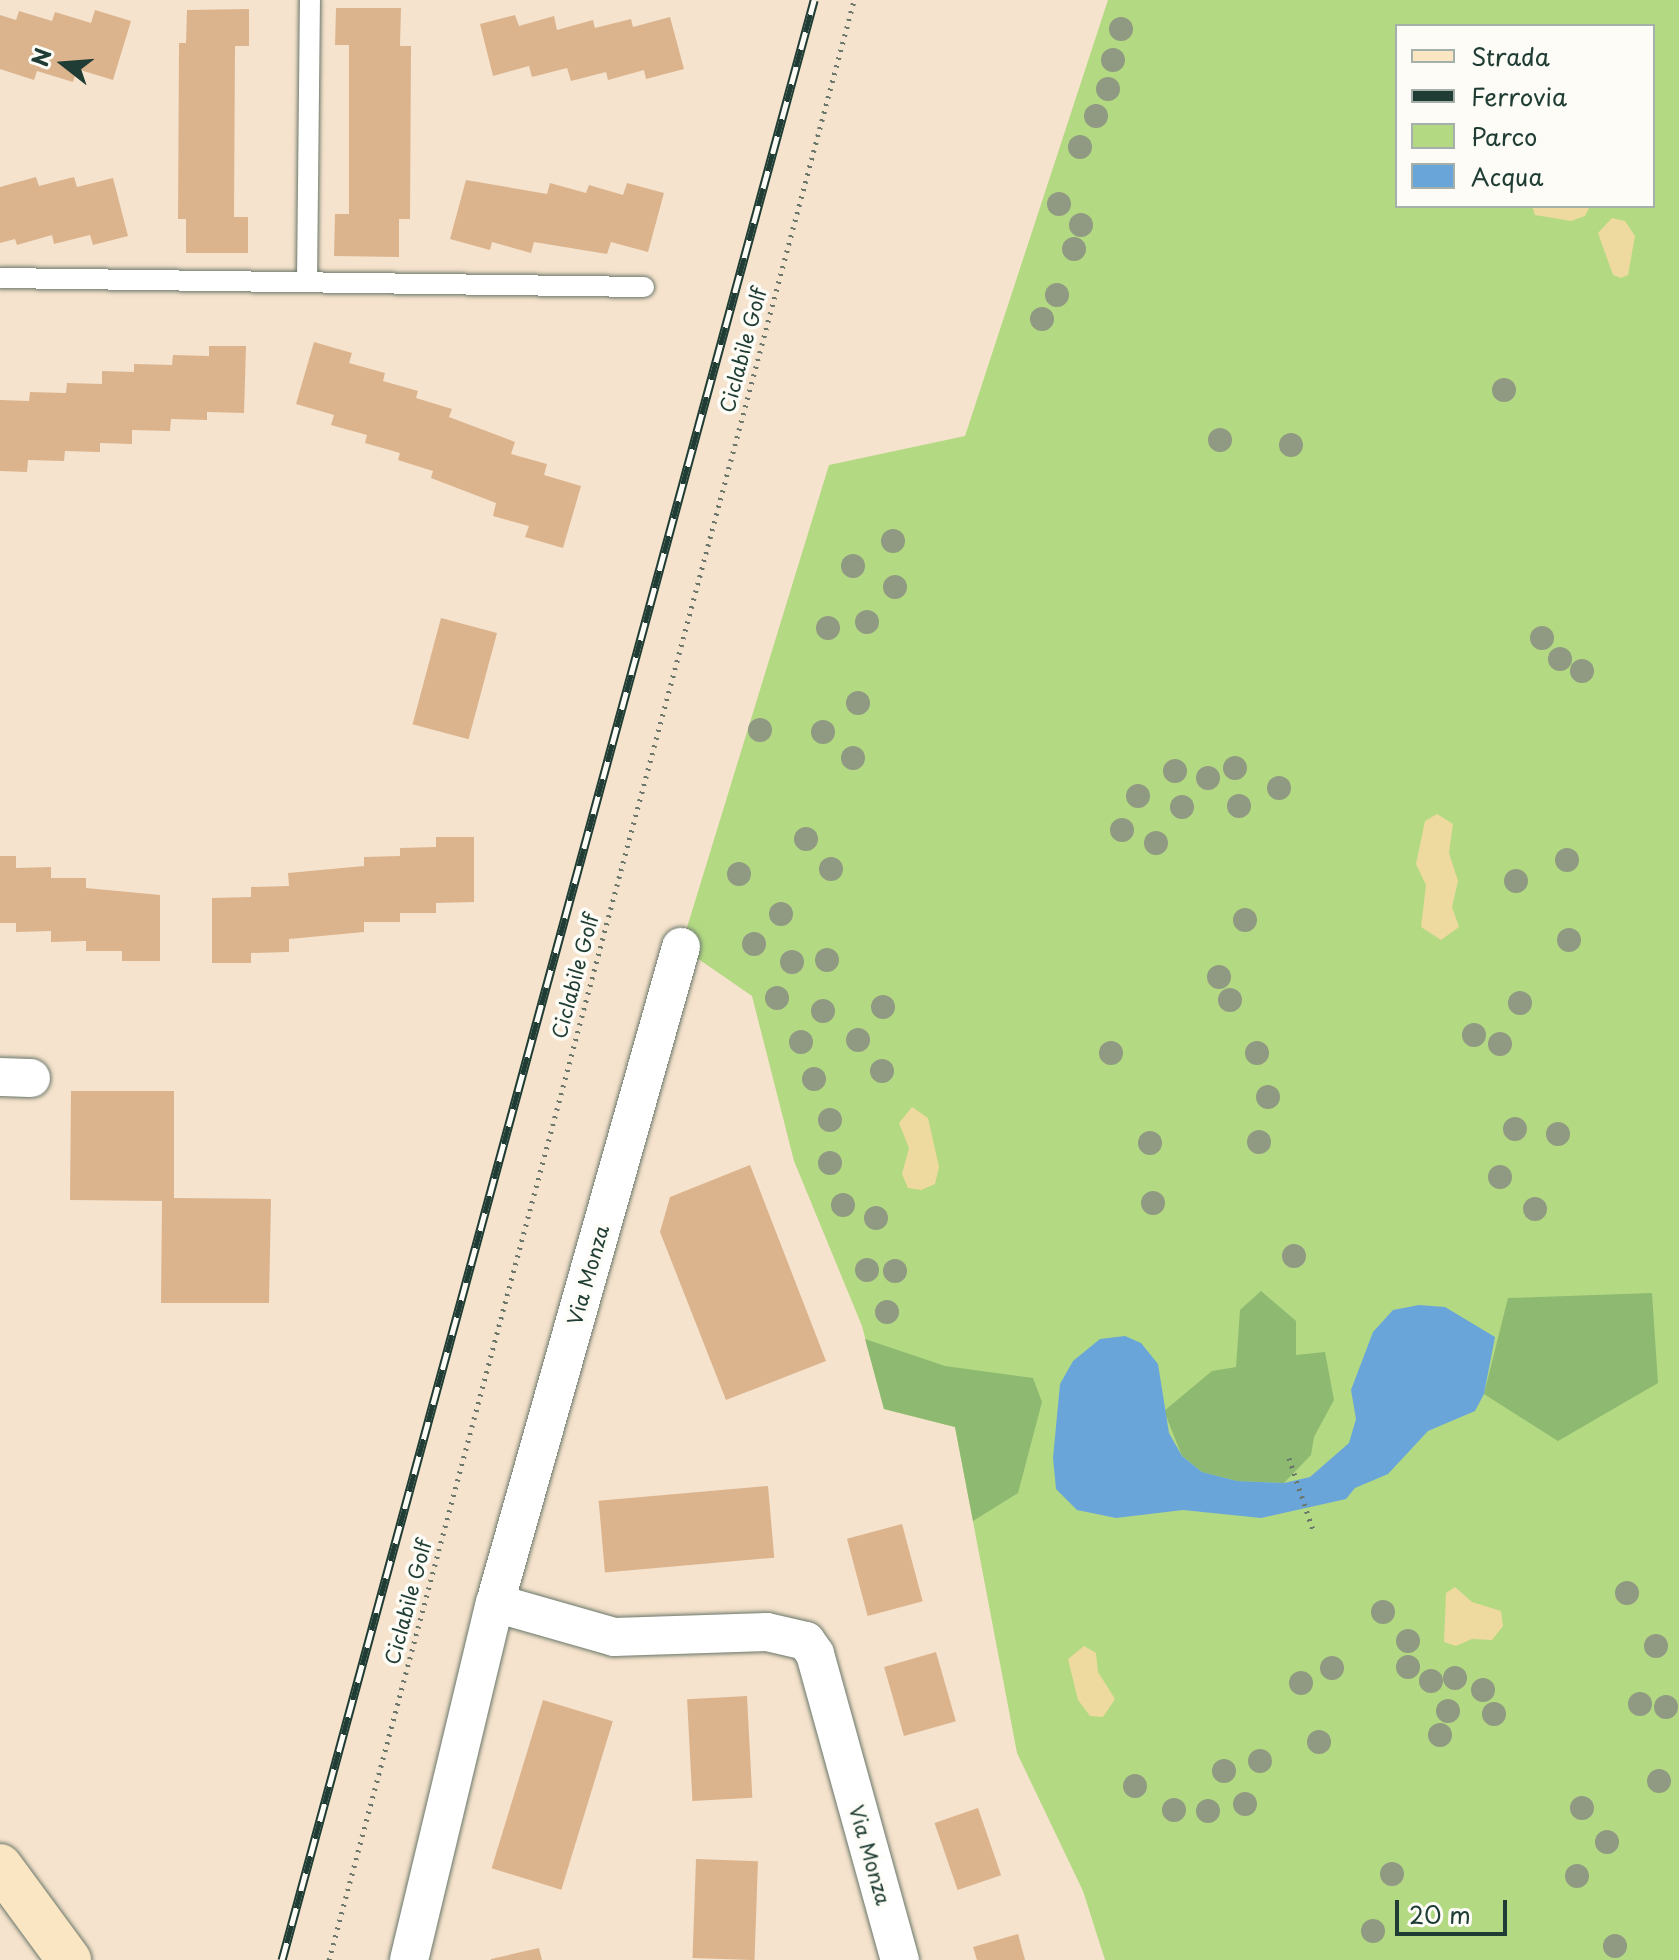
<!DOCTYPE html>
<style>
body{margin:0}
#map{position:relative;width:1679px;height:1960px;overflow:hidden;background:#f6e3cd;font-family:"Playpen Sans",sans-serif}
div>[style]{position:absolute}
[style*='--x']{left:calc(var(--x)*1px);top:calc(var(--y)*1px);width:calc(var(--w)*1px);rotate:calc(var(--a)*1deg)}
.green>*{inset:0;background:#b3d983}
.forest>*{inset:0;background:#8eb971}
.sand>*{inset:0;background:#eeda9e}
.water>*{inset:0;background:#6aa5da}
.building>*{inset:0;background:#dbb48e;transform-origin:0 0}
.path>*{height:5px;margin-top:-2.5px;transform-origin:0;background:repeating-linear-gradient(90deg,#6a776a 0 2px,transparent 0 8px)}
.roads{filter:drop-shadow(0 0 2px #6a776a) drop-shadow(0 0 2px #6a776a)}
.lane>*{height:20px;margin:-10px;padding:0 10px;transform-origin:10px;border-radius:10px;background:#fff}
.street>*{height:38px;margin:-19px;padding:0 19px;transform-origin:19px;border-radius:19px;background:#fff}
.secondary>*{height:44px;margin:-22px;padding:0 22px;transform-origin:22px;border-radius:22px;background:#fbe6c4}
.rail>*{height:9px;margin-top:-4.5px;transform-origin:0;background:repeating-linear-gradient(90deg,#fdfcf7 0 18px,#1f3d34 0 36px);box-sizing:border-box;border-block:2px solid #1f3d34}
.trees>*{width:24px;height:24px;margin:-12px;border-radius:50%;background:#909982}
span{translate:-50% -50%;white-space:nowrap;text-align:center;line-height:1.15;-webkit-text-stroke:7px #fdfcf7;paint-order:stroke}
.street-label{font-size:20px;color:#1f3d34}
.legend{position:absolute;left:1395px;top:24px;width:260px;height:184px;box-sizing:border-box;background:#fdfcf7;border:2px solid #a4b0a9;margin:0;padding:10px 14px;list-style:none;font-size:24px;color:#1f3d34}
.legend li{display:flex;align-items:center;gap:16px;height:40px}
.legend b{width:40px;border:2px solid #a4b0a9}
.north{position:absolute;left:24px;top:24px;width:80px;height:80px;-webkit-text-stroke:6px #fdfcf7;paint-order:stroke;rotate:287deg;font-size:22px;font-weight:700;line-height:32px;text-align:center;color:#1f3d34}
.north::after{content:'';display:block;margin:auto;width:28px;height:36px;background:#1f3d34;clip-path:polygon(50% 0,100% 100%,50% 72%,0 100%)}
.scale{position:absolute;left:1395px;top:1900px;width:112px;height:36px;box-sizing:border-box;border:4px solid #1f3d34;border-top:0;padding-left:10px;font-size:24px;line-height:28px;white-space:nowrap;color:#1f3d34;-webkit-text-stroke:6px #fdfcf7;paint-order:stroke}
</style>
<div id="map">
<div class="green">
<i style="clip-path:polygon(evenodd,1108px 0,1679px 0,1679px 1960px,1105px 1960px,1083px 1891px,1017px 1753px,955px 1427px,884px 1409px,862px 1326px,794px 1161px,752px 996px,681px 947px,829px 465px,965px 436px,1108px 0,1397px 26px,1653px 26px,1653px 206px,1397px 206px,1397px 26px)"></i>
</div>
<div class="forest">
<i style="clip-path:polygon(1261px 1291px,1296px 1321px,1296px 1355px,1325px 1352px,1334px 1400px,1314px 1437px,1311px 1455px,1284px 1483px,1237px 1481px,1202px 1472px,1182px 1456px,1164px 1411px,1212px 1371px,1236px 1367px,1240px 1310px)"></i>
<i style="clip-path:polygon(1652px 1293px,1658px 1383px,1558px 1441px,1484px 1394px,1508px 1298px)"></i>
<i style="clip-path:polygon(865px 1339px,945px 1366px,1033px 1378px,1042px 1402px,1018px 1493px,973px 1521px,955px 1427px,884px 1409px)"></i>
</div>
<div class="sand">
<i style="clip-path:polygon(1532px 206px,1590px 206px,1585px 216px,1571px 221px,1535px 215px)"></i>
<i style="clip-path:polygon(1612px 218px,1625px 221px,1635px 236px,1628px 275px,1621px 278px,1613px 275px,1598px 233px)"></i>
<i style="clip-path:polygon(1437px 814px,1453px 824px,1449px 853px,1458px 881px,1452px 907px,1459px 927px,1441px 940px,1421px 927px,1426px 885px,1416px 864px,1425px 821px)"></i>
<i style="clip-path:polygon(912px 1107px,928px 1118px,939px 1167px,935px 1184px,921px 1190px,908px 1188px,902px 1174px,909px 1148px,899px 1123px)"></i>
<i style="clip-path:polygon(1455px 1587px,1472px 1602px,1501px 1611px,1503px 1626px,1492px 1640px,1472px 1639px,1456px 1646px,1444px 1642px,1446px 1593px)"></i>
<i style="clip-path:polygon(1084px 1646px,1096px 1653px,1098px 1672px,1115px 1699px,1103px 1717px,1090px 1716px,1078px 1700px,1068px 1659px)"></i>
</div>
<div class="water">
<i style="clip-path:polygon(1419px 1305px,1445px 1307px,1495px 1337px,1484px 1394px,1475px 1411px,1428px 1431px,1388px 1474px,1355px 1488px,1346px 1499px,1261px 1518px,1183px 1510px,1116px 1518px,1077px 1510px,1056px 1489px,1053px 1458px,1060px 1384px,1073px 1361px,1100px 1339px,1125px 1336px,1141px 1343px,1158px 1364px,1169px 1433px,1182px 1456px,1202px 1472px,1237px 1481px,1284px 1483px,1310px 1477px,1349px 1443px,1356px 1419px,1351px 1390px,1373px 1332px,1393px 1310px)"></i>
</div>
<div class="building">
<i style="clip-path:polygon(336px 8px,401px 8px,400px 46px,411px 46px,410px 219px,399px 219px,399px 257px,334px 256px,335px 214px,349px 214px,349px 45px,335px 45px)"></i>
<i style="clip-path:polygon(249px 9px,249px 46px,235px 46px,234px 217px,248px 217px,248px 253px,186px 253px,186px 219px,178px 219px,179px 43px,186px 43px,187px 10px)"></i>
<i style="clip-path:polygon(95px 10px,131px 21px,113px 80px,77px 69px,73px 82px,37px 71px,34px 80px,0 69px,0 15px,16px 20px,19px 11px,52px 21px,55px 12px,91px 23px)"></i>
<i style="clip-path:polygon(515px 15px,519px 26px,554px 16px,557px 30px,593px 20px,595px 28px,631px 19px,633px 27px,670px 17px,684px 69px,646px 79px,644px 70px,608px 80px,606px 72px,571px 81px,567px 68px,532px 77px,529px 66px,493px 76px,480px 24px)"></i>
<i style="clip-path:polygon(36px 177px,39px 186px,74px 177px,77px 187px,113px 178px,128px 236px,93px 245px,90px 235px,54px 244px,52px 235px,17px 245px,15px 239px,0 243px,0 187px)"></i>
<i style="clip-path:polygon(466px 180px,547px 194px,550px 183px,586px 193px,589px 185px,623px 195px,627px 183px,664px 193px,648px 252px,611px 242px,607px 254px,534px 242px,531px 253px,492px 242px,490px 250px,450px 239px)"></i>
<i style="clip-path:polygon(314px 342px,352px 353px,349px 363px,385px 373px,383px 381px,418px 391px,416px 398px,452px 409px,449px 417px,515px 442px,511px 454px,547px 464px,544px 475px,581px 486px,563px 548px,525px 537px,529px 526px,493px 516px,496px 503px,431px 478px,433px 471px,398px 460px,400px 453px,365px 443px,367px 435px,331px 425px,334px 415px,296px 404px)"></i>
<i style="clip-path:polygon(209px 346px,246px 346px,244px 413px,207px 412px,207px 420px,171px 419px,170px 431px,132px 430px,132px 444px,100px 443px,100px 452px,65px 451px,64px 461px,28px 460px,27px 472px,0 471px,0 400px,29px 401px,30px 392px,66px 393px,67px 383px,102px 384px,102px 371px,134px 372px,134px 364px,172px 365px,173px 355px,209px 356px)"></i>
<i style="left:441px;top:618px;width:58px;height:110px;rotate:15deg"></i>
<i style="clip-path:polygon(436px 837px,474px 837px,474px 902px,436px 903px,436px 913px,400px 913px,400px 922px,364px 922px,364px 932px,289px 939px,289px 952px,251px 953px,251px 963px,212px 963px,212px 898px,251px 897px,251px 887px,289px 886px,288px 873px,364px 866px,364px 857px,400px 856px,400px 848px,436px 847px)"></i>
<i style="clip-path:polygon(0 856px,16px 856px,16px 868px,51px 867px,51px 878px,86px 878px,86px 888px,160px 895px,160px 961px,122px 961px,122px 951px,86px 951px,86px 941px,51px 942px,51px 931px,16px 932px,16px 923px,0 923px)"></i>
<i style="clip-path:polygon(71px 1091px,174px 1091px,174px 1198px,271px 1199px,269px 1303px,161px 1303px,162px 1201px,70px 1200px)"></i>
<i style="clip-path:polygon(750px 1165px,826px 1361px,726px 1400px,660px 1232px,670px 1197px)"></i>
<i style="left:768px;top:1486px;width:72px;height:170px;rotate:85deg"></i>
<i style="left:902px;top:1524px;width:80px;height:57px;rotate:75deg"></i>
<i style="left:936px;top:1652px;width:72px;height:54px;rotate:74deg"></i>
<i style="left:747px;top:1696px;width:102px;height:60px;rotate:87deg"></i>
<i style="left:543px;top:1700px;width:73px;height:176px;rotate:17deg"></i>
<i style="left:978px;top:1808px;width:71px;height:46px;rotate:71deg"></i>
<i style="left:696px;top:1859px;width:62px;height:99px;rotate:2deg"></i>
<i style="clip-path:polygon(1018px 1934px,1025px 1960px,977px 1960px,973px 1947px)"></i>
<i style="clip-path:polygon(539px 1948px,542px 1960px,491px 1960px,491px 1959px)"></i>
</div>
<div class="path">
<i style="--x:1289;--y:1458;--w:79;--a:71.6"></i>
<i style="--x:329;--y:1960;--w:2029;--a:-75"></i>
</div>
<div class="roads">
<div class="lane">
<i style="--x:0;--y:278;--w:644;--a:0.8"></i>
<i style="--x:307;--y:282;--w:282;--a:-89.4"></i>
</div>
<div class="street">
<i style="--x:0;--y:1077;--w:31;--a:2"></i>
<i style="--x:495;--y:1603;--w:124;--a:15.9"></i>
<i style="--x:614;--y:1637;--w:153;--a:-1.9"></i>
<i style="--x:767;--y:1632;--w:40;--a:13"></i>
<i style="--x:806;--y:1641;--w:16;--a:55"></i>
<i style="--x:815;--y:1654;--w:318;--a:74.5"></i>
<i style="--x:409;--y:1960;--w:367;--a:-76.5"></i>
<i style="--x:495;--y:1603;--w:682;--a:-74.17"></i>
</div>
<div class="secondary">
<i style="--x:0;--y:1866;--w:117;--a:53.7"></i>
</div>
</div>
<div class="rail">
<i style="--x:282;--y:1960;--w:2031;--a:-74.81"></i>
</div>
<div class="trees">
<i style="left:1121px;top:29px"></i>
<i style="left:1113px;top:60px"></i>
<i style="left:1108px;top:89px"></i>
<i style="left:1096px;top:116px"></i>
<i style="left:1080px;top:147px"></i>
<i style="left:1059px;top:204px"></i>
<i style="left:1081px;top:225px"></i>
<i style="left:1074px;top:249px"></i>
<i style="left:1057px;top:295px"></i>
<i style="left:1042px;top:319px"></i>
<i style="left:1504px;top:390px"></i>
<i style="left:1220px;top:440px"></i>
<i style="left:1291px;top:445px"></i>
<i style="left:893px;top:541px"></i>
<i style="left:853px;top:566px"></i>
<i style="left:895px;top:587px"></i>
<i style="left:867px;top:622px"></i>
<i style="left:828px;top:628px"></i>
<i style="left:1542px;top:638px"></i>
<i style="left:1560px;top:659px"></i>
<i style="left:1582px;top:671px"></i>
<i style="left:858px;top:703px"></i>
<i style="left:760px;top:730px"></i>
<i style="left:823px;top:732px"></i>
<i style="left:853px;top:758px"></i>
<i style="left:1235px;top:768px"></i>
<i style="left:1175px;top:771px"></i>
<i style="left:1208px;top:778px"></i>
<i style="left:1279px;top:788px"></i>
<i style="left:1138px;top:796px"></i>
<i style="left:1239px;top:806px"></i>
<i style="left:1182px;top:807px"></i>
<i style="left:1122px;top:830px"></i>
<i style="left:806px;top:839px"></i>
<i style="left:1156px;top:843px"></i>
<i style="left:1567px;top:860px"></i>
<i style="left:831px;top:869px"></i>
<i style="left:739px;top:874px"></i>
<i style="left:1516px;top:881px"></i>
<i style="left:781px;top:914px"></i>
<i style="left:1245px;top:920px"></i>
<i style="left:1569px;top:940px"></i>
<i style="left:754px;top:944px"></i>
<i style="left:827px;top:960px"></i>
<i style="left:792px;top:962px"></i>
<i style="left:1219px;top:977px"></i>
<i style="left:777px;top:998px"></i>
<i style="left:1230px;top:1000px"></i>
<i style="left:1520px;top:1003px"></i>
<i style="left:883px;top:1007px"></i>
<i style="left:823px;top:1011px"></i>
<i style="left:1474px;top:1035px"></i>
<i style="left:858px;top:1040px"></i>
<i style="left:801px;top:1042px"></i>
<i style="left:1500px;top:1044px"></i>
<i style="left:1111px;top:1053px"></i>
<i style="left:1257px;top:1053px"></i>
<i style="left:882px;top:1071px"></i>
<i style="left:814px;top:1079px"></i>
<i style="left:1268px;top:1097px"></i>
<i style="left:830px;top:1120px"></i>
<i style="left:1515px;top:1129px"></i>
<i style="left:1558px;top:1134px"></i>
<i style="left:1259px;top:1142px"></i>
<i style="left:1150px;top:1143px"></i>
<i style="left:830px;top:1163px"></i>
<i style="left:1500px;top:1177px"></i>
<i style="left:1153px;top:1203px"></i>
<i style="left:843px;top:1205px"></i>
<i style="left:1535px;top:1209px"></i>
<i style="left:876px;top:1218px"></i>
<i style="left:1294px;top:1256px"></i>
<i style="left:867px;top:1270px"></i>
<i style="left:895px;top:1271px"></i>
<i style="left:887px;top:1312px"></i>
<i style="left:1627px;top:1593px"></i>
<i style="left:1383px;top:1612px"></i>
<i style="left:1408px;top:1641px"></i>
<i style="left:1656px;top:1646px"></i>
<i style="left:1408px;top:1667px"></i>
<i style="left:1332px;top:1668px"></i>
<i style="left:1455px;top:1678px"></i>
<i style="left:1431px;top:1681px"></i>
<i style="left:1301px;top:1683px"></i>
<i style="left:1483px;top:1690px"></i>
<i style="left:1640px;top:1704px"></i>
<i style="left:1666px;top:1707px"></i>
<i style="left:1448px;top:1711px"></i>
<i style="left:1494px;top:1714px"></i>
<i style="left:1440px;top:1735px"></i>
<i style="left:1319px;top:1742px"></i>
<i style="left:1260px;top:1761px"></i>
<i style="left:1224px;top:1771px"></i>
<i style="left:1659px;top:1781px"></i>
<i style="left:1135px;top:1786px"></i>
<i style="left:1245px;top:1804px"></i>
<i style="left:1582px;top:1808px"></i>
<i style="left:1174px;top:1810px"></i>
<i style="left:1208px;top:1811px"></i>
<i style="left:1607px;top:1842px"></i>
<i style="left:1392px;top:1874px"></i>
<i style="left:1577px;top:1876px"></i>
<i style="left:1373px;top:1931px"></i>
<i style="left:1615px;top:1946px"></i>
</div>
<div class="street-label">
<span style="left:743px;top:350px;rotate:-75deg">Ciclabile Golf</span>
<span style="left:575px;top:976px;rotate:-75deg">Ciclabile Golf</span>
<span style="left:588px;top:1275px;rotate:-74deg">Via Monza</span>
<span style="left:408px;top:1602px;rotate:-75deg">Ciclabile Golf</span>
<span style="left:870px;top:1855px;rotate:74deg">Via Monza</span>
</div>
<ul class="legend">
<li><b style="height:10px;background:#fbe6c4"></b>Strada</li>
<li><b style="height:10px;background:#1f3d34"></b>Ferrovia</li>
<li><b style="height:22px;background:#b3d983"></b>Parco</li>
<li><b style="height:22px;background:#6aa5da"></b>Acqua</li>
</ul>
<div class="north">N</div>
<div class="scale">20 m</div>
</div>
